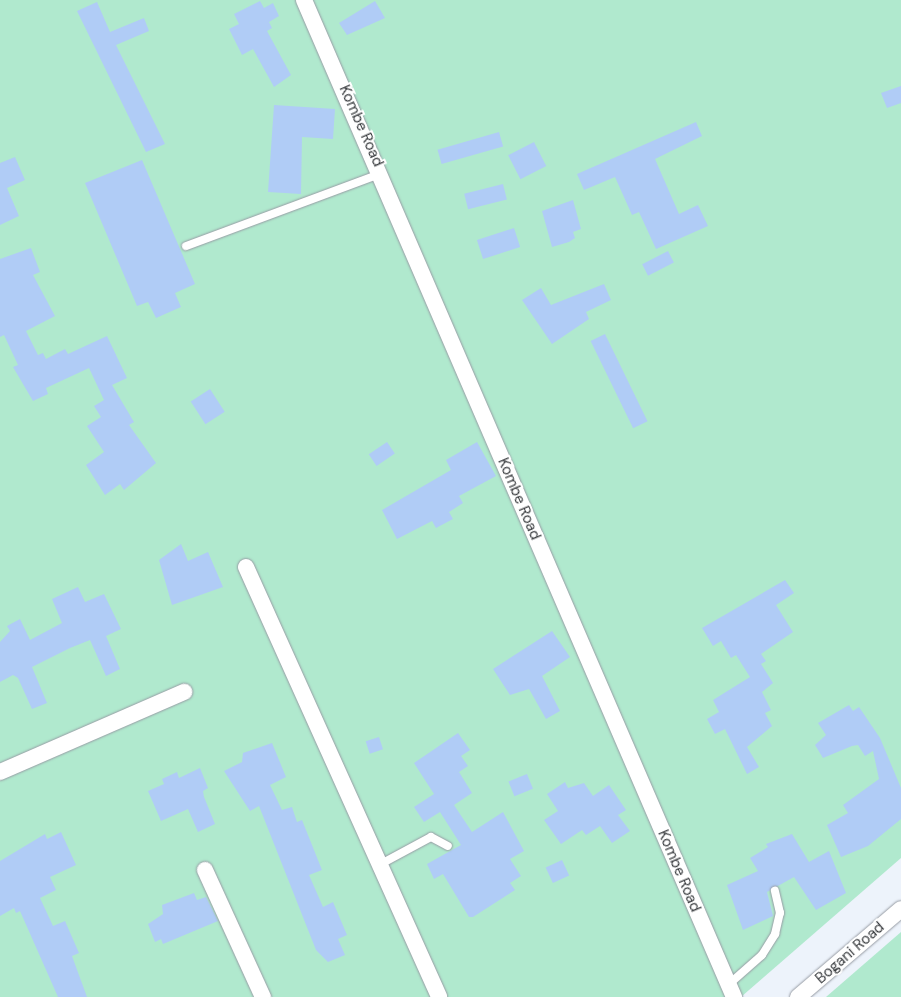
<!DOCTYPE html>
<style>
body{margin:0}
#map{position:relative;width:901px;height:997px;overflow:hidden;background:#edf3fb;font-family:"DM Sans",sans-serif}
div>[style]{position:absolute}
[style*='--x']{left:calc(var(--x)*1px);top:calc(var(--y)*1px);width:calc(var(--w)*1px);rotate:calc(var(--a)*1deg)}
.green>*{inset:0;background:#b0e9ce}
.building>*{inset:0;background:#b0ccf6;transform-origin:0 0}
.roads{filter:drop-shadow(0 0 1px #979ca4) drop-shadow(0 0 1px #979ca4)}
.service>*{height:8px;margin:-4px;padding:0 4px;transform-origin:4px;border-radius:4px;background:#fff}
.minor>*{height:16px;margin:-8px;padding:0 8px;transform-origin:8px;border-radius:8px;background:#fff}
span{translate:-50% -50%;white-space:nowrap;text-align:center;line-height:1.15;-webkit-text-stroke:4px #fff;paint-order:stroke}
.street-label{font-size:15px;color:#373a3d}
</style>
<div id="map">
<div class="green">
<i style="clip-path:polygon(0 0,901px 0,901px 858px,741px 997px,0 997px)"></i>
<i style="clip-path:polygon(901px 932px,901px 997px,826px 997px)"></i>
</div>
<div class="building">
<i style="clip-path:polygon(260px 1px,264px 8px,273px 3px,279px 16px,269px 22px,272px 28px,267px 31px,291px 75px,274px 87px,253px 49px,242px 55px,229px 29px,239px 24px,234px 14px)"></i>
<i style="clip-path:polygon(375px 1px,385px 18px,347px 35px,339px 23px)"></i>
<i style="clip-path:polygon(97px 2px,110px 32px,144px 18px,149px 31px,116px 45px,165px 144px,146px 152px,77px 11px)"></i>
<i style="clip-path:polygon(901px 86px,901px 103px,887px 108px,881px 93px)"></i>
<i style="clip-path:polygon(274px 105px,335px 109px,333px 139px,302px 137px,301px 194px,268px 192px)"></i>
<i style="clip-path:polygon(696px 122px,702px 136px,655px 159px,679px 214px,698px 205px,708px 226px,656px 249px,639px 212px,632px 215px,615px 177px,584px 190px,577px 174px)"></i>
<i style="left:499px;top:132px;width:15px;height:64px;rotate:74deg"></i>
<i style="left:534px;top:142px;width:27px;height:29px;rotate:63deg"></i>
<i style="clip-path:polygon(15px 157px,25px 180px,7px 188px,19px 216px,0 225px,0 163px)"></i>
<i style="clip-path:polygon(142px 160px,195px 284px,175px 293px,181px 307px,156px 318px,148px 302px,137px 306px,85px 183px)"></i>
<i style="left:503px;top:184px;width:16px;height:40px;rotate:76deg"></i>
<i style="clip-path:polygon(573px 200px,581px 229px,573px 232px,575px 238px,569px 242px,552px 247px,542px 211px)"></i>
<i style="left:514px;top:228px;width:20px;height:39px;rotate:72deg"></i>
<i style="clip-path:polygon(31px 248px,40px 272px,33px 275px,55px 316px,26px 331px,38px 355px,43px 353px,46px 359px,65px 349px,68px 354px,107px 336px,127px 378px,112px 385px,134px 422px,129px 425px,156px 463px,124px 490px,120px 484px,105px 495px,86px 465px,104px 452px,87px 426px,101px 417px,94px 406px,104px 400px,89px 368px,46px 388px,48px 394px,33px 401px,13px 367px,18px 365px,4px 335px,0 337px,0 259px)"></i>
<i style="left:668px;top:251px;width:13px;height:29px;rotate:63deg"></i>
<i style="clip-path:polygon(604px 284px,611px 300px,586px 312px,589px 319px,552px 344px,522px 300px,541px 288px,551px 305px)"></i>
<i style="left:605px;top:334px;width:97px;height:16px;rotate:64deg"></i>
<i style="left:210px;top:389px;width:27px;height:23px;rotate:57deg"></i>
<i style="left:387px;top:442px;width:14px;height:22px;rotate:56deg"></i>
<i style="clip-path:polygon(477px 442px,496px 476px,459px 496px,463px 503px,449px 512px,453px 519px,436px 528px,432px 521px,397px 539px,382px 510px,451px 470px,446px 460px)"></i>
<i style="clip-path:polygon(181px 544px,188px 561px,208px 552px,223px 587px,172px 605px,159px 560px)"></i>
<i style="clip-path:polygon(785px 580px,794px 593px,776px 605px,793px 632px,761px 654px,766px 661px,761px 664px,773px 683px,762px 692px,771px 710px,765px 713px,772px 726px,747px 747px,759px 767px,747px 774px,725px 729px,715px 734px,707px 719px,719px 712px,713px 700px,750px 677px,736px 655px,731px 658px,721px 641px,713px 646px,702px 628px)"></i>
<i style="clip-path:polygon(78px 587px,85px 602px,104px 594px,121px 629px,106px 636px,120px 669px,106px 676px,90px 640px,70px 648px,32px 667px,47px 703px,32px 709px,18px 678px,13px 675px,0 682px,0 642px,10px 631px,7px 626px,20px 619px,30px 640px,62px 623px,52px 599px)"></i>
<i style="clip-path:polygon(552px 631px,570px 657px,542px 676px,560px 711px,546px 719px,529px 689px,510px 695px,493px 669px)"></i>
<i style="clip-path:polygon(849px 705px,853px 711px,859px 707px,880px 738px,901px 788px,901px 819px,868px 846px,841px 857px,827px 825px,848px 813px,843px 805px,879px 779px,873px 751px,865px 756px,858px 745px,852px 746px,823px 758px,815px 745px,826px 735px,818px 723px)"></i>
<i style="clip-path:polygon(458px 733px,470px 750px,461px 756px,468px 766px,459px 772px,472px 793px,454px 805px,472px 832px,503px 812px,524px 851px,510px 859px,521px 876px,510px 883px,515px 890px,473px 917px,469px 917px,443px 874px,434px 879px,427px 864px,461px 845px,440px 812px,424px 822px,414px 807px,434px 794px,414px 763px)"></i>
<i style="left:379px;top:737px;width:13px;height:14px;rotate:72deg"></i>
<i style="clip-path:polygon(272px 743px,286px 777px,270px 785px,282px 810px,292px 807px,297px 822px,302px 820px,322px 870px,309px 875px,323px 907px,333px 902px,347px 935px,338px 939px,345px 955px,328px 962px,316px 950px,259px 806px,250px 811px,224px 771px,242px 762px,243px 753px)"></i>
<i style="clip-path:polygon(200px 768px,208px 788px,203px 791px,204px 797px,215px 824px,198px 832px,188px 809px,161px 821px,148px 791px,164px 784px,162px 779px,177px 772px,179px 778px)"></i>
<i style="left:527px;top:774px;width:16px;height:20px;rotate:68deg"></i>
<i style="clip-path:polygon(565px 782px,568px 788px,584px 783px,593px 796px,609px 785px,626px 810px,618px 815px,630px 831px,612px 843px,600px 826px,586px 835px,582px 830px,561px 844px,544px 820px,558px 811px,547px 794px)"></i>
<i style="clip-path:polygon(61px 832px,76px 865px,50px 877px,56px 890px,40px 898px,53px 926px,65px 921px,79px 953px,72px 956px,87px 997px,58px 997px,20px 911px,16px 913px,14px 908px,0 916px,0 861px,45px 834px,47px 839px)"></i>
<i style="clip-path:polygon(792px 834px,809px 862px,829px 851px,846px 893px,816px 910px,794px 877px,767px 892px,773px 916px,743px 930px,727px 885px,758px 871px,750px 858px,768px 847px,766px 844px)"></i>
<i style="left:562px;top:860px;width:17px;height:18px;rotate:65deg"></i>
<i style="clip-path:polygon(194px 893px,197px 900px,206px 897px,218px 921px,163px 944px,161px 939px,155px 942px,148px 924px,163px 914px,162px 905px)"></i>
</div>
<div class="roads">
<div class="service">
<i style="--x:186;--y:246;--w:207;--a:-20.4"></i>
<i style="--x:379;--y:865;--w:59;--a:-28.3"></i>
<i style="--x:431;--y:837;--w:19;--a:28"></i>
<i style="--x:728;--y:985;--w:45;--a:-41.4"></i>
<i style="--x:762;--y:955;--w:25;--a:-58"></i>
<i style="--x:775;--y:934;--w:22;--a:-77"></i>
<i style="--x:780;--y:913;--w:23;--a:-103"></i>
</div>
<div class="minor">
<i style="--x:304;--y:0;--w:1086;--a:66.67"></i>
<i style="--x:246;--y:567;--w:471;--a:65.8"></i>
<i style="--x:0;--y:772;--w:201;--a:-23.5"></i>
<i style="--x:205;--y:870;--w:140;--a:65.5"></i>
<i style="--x:798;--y:997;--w:135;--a:-40.5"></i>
</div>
</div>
<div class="street-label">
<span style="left:361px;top:126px;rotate:66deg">Kombe Road</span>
<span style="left:519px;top:499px;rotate:67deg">Kombe Road</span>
<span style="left:679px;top:871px;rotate:67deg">Kombe Road</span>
<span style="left:850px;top:953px;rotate:-41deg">Bogani Road</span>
</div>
</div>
